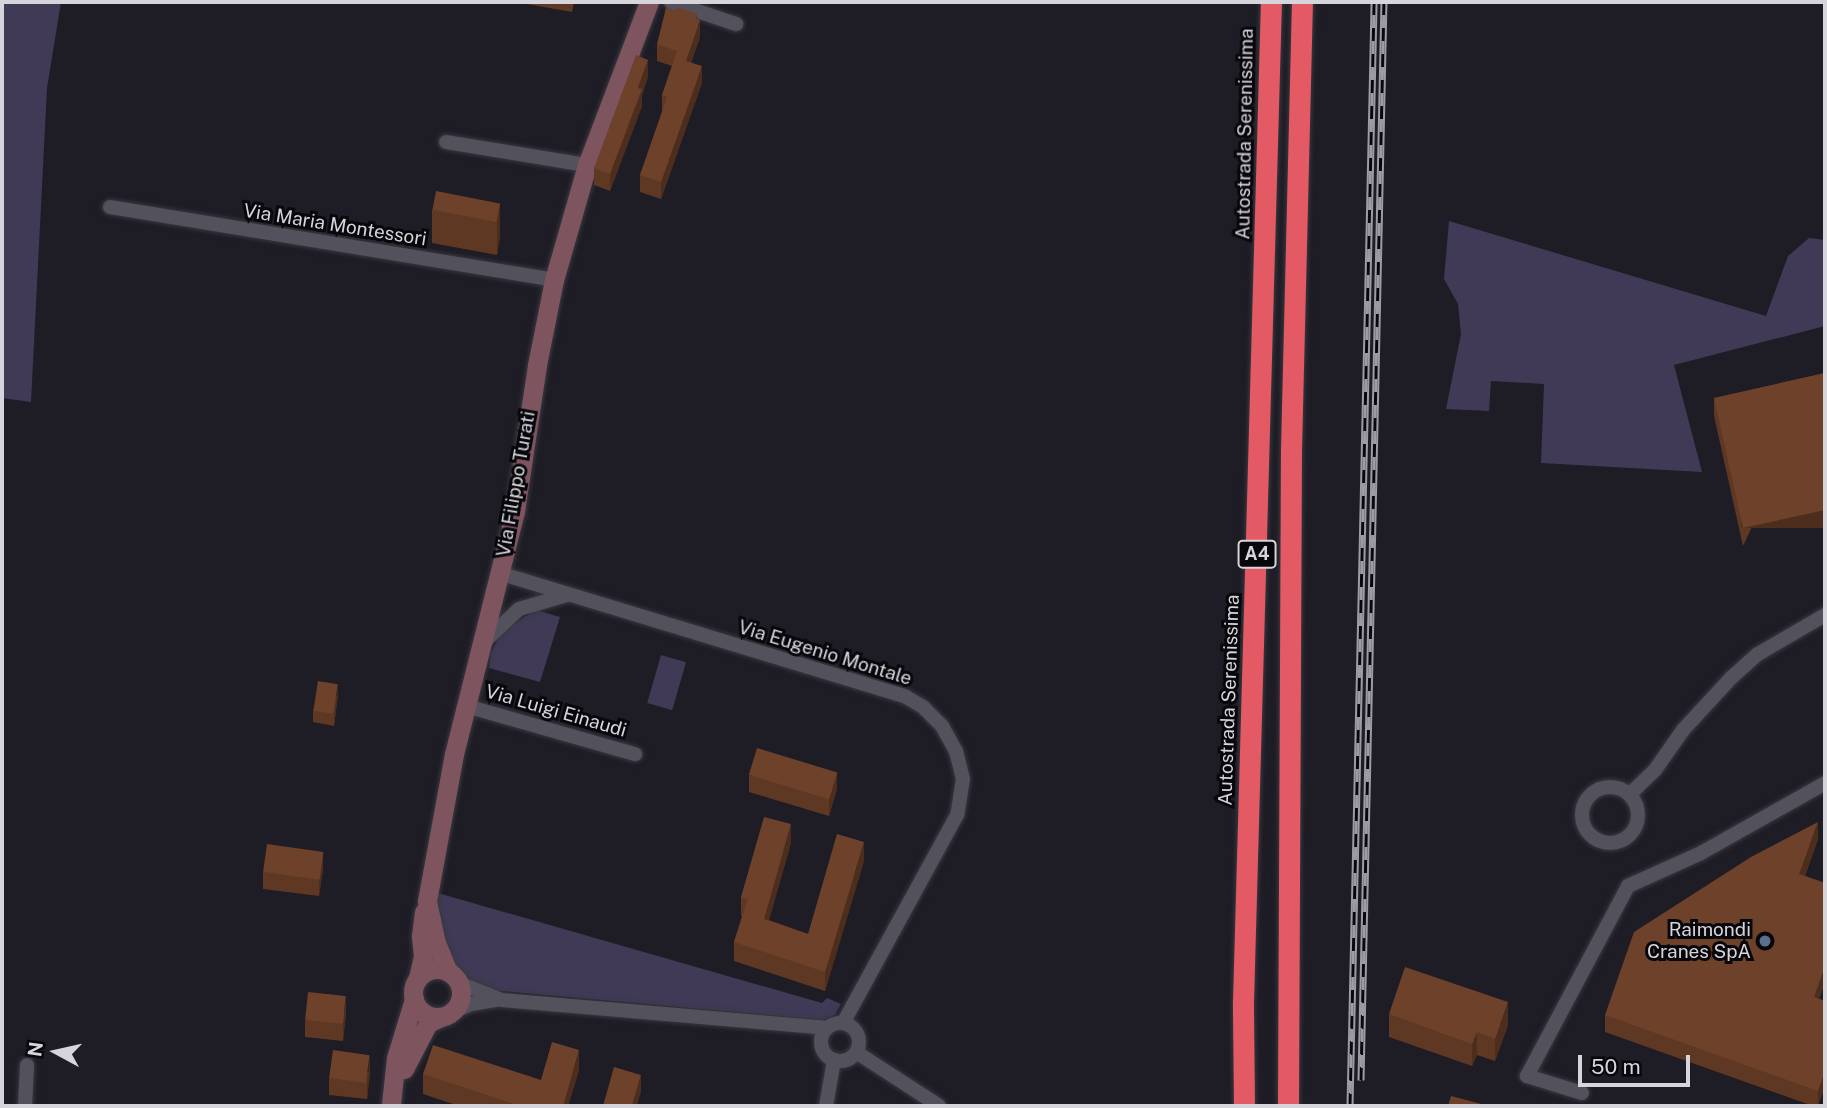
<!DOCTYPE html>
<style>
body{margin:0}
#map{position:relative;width:1827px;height:1108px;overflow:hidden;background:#1e1c25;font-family:"Public Sans",sans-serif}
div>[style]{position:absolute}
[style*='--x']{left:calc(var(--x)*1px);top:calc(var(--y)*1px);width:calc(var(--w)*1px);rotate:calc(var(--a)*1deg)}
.green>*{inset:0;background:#403a57;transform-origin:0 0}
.roads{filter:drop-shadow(0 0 2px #39383f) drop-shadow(0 0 2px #39383f)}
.street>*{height:14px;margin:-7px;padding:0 7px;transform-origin:7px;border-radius:7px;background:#53515c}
.street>.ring{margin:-7px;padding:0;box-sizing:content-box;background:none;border:14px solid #53515c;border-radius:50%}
.secondary>*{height:19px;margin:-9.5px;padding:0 9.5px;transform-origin:9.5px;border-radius:9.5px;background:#7e545f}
.secondary>.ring{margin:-9.5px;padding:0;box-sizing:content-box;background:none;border:19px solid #7e545f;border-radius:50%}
.highway>*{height:21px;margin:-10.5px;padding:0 10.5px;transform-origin:10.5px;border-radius:10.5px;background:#e35a65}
.rail>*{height:7px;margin-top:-3.5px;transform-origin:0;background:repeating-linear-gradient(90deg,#08070b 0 13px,#9d9ca4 0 26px);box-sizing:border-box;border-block:2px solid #9d9ca4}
.wall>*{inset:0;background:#5f3824}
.shaded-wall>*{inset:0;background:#4d2e1d;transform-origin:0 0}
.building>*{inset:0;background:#6e412a;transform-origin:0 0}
.dots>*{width:19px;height:19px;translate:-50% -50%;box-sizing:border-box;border:4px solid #08070b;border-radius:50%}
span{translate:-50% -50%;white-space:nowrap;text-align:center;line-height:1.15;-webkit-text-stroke:6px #08070b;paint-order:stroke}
.shield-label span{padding:2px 5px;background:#08070b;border:2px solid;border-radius:5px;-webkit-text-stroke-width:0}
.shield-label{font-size:18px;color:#d6d5dc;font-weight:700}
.street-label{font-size:19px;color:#d6d5dc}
.poi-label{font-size:19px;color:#d6d5dc}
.right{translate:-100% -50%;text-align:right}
.frame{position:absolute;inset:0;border:4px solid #d6d5dc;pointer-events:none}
.north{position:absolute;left:21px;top:1017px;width:70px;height:70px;-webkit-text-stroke:5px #08070b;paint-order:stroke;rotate:278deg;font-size:19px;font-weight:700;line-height:28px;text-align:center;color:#d6d5dc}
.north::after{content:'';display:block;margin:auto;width:24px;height:32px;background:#d6d5dc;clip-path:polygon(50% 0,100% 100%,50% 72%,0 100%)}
.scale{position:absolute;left:1578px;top:1055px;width:112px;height:32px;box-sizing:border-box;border:4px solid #d6d5dc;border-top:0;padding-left:9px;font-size:21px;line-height:24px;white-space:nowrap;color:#d6d5dc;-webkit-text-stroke:5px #08070b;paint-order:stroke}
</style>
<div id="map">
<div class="green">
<i style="clip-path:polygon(2px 2px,61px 2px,47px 88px,31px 402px,2px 398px)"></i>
<i style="clip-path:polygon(1449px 221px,1766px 316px,1788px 256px,1809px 238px,1825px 240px,1825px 326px,1674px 365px,1702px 472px,1541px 463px,1544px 384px,1491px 381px,1489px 411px,1446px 409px,1461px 334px,1458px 304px,1444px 279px)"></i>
<i style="clip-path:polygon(536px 610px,560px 617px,540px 682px,489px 668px,491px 653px,502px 631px)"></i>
<i style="left:661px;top:655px;width:26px;height:50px;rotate:16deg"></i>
<i style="clip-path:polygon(438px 893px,822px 1003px,827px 998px,841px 1004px,835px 1015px,823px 1020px,490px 990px,462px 976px,444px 950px,436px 903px)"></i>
</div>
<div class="roads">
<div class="street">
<i style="--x:671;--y:2;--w:69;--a:18.7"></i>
<i style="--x:446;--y:142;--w:143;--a:9.3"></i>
<i style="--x:110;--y:207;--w:450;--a:9.3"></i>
<i style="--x:499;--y:573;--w:425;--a:16.9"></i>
<i style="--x:906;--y:697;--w:20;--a:30"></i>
<i style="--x:923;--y:707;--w:27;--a:45"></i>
<i style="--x:942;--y:726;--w:29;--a:61"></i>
<i style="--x:956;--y:751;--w:29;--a:76"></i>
<i style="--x:963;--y:779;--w:36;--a:99"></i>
<i style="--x:957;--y:815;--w:237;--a:118.7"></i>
<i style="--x:484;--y:642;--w:48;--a:-43.3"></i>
<i style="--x:519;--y:609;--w:50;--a:-16.3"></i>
<i style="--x:466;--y:706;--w:176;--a:15.9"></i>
<i class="ring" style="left:1582px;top:787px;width:42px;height:42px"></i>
<i style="--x:1630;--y:794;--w:35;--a:-44"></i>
<i style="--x:1655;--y:770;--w:49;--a:-55"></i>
<i style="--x:1683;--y:730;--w:71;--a:-47.3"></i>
<i style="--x:1731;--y:678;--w:36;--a:-42"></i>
<i style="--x:1758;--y:654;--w:78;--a:-30.2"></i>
<i style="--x:459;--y:983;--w:46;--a:21.6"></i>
<i style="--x:502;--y:1000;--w:325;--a:4.9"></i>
<i style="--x:450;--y:1013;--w:23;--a:-23"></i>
<i style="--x:471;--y:1004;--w:25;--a:-9"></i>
<i class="ring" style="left:821px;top:1023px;width:24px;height:24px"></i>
<i style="--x:856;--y:1052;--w:99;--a:33"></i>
<i style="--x:1582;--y:1093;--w:58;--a:-162.8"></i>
<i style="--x:1527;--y:1076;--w:215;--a:-62"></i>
<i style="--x:1628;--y:886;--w:80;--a:-24.3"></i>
<i style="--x:1701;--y:853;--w:142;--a:-29.4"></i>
<i style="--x:25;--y:1106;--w:41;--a:-87.2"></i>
<i style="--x:826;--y:1106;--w:47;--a:-80.1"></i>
</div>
<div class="secondary">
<i class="ring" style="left:413px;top:969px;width:29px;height:29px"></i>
<i style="--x:448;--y:972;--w:31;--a:-112"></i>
<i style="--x:436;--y:943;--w:43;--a:-102.1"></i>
<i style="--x:427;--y:901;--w:149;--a:-79.6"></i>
<i style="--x:454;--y:754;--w:251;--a:-75.9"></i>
<i style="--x:515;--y:511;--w:148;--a:-81.4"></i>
<i style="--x:537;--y:365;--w:87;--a:-78.7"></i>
<i style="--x:554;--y:280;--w:120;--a:-74"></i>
<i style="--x:587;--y:165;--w:174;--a:-69.2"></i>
<i style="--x:418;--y:978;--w:23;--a:-77"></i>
<i style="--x:423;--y:956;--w:20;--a:-96"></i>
<i style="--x:421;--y:936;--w:24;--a:-83"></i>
<i style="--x:404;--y:1069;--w:52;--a:-62.4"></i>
<i style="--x:428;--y:1023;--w:14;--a:-25"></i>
<i style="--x:391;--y:1104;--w:46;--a:-83.8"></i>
<i style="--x:396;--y:1058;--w:62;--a:-73"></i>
</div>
<div class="highway">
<i style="--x:1244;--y:1106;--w:104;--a:-90.6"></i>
<i style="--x:1243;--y:1002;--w:1000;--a:-88.4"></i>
<i style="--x:1288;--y:1106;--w:656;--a:-89.74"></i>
<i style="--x:1291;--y:450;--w:448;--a:-88.6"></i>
</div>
</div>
<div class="rail">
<i style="--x:1361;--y:1080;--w:1078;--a:-88.78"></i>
<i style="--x:1350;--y:1106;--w:1104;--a:-88.75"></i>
</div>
<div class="wall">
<i style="clip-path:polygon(521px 2px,574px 2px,572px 12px,521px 3px)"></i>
<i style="clip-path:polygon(676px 11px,697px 19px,700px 37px,691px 63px,702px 83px,661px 199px,640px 192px,640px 175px,662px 113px,662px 95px,672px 66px,657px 61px,657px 44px)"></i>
<i style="clip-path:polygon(648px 77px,642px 95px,642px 106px,610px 191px,594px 185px,594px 168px)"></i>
<i style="clip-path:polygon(500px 204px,500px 236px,497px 255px,432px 243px,432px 210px)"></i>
<i style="clip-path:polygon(1825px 373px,1743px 546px,1714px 416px,1714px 398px)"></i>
<i style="clip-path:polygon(338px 695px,334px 726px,313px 722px,313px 711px)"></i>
<i style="clip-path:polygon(749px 775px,837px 789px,829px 816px,749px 792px)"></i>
<i style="clip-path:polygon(1818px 839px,1805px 876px,1825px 883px,1825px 982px,1819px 999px,1825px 1001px,1825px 1086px,1818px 1106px,1813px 1106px,1605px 1032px,1605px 1015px)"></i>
<i style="clip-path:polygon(791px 843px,769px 920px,808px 934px,864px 861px,825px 991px,734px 961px,734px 942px,742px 916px,741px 916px,741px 897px)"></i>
<i style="clip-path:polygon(323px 869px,319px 896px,263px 889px,263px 872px)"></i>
<i style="clip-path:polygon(346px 1013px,343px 1041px,305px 1037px,305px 1020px)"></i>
<i style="clip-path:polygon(1389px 1014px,1508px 1025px,1495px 1061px,1477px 1055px,1472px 1066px,1389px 1037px)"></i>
<i style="clip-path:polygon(579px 1070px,568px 1106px,459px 1106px,423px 1094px,423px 1074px,541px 1080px)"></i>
<i style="clip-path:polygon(370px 1072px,367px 1099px,329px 1095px,329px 1078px)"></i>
</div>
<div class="shaded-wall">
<i style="clip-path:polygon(697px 14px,697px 30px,700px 20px,700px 37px,686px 78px,686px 61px)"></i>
<i style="clip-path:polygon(648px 60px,648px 77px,642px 95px,642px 106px,610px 191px,610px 174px,638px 88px)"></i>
<i style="clip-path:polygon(702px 66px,702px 83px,661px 199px,661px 182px)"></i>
<i style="clip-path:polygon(500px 204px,500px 236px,497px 255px,497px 223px)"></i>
<i style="left:1825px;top:510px;width:18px;height:84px;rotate:90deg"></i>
<i style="clip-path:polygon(338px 684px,338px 695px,334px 726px,334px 714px)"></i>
<i style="clip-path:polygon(837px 772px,837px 789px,829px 816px,829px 799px)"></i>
<i style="clip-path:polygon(1818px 822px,1818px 839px,1799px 891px,1799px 874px)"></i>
<i style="clip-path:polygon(791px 824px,791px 843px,764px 938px,764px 919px)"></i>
<i style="clip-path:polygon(864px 842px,864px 861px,825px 991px,825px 972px)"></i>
<i style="clip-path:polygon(323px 852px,323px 869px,319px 896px,319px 879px)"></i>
<i style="clip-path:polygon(1825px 966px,1825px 982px,1814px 1014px,1814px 997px)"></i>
<i style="clip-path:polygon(346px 996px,346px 1013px,343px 1041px,343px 1024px)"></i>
<i style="clip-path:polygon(1508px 1002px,1508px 1025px,1495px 1061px,1495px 1039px)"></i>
<i style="clip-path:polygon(1477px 1032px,1477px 1055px,1472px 1066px,1472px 1044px)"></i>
<i style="clip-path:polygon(579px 1050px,579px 1070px,568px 1106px,563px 1106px)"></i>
<i style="clip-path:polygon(370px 1055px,370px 1072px,367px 1099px,367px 1082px)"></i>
<i style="clip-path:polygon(1825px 1070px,1825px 1086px,1818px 1106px,1818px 1091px)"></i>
<i style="clip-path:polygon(641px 1075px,641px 1092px,637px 1106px,632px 1106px)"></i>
</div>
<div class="building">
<i style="clip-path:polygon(677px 7px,697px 14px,695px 18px,700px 20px,686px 61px,702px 66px,661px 182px,640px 175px,667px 97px,662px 95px,677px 51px,657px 44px,666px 8px,676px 11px)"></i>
<i style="clip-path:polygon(636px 55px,648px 60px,638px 88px,642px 89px,610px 174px,594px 168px)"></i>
<i style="left:436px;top:191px;width:65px;height:19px;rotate:11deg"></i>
<i style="clip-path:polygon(1825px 373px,1825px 510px,1743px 528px,1714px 398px)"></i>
<i style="left:318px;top:681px;width:20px;height:30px;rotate:9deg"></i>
<i style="left:757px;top:748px;width:84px;height:28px;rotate:17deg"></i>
<i style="clip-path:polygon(764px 817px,791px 824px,764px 919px,808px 934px,837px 834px,864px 842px,825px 972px,734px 942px,748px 899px,741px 897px)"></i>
<i style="clip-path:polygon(1818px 822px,1799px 874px,1825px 883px,1825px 966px,1814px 997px,1825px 1001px,1825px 1070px,1818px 1091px,1605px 1015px,1634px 932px,1751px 857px)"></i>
<i style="left:267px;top:844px;width:57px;height:28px;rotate:8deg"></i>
<i style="clip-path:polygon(1405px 967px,1508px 1002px,1495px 1039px,1477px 1032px,1472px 1044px,1389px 1014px)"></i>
<i style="left:308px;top:992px;width:38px;height:28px;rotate:6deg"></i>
<i style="clip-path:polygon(552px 1042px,579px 1050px,563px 1106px,520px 1106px,423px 1074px,433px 1045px,541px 1080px)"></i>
<i style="left:333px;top:1050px;width:37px;height:28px;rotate:8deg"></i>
<i style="clip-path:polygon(614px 1067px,641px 1075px,632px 1106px,603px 1106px)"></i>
<i style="clip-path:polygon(1451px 1096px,1489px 1106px,1448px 1106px)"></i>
</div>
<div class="dots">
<i style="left:1765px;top:941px;background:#5c6f8a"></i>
</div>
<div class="shield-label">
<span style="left:1257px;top:554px">A4</span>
</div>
<div class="street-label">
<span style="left:1245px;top:134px;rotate:-89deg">Autostrada Serenissima</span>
<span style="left:335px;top:225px;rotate:9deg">Via Maria Montessori</span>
<span style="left:516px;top:484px;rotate:-80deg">Via Filippo Turati</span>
<span style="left:825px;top:653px;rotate:17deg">Via Eugenio Montale</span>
<span style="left:1229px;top:700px;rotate:-88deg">Autostrada Serenissima</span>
<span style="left:556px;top:711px;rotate:16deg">Via Luigi Einaudi</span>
</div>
<div class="poi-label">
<span class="right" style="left:1751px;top:941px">Raimondi<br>Cranes SpA</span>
</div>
<div class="frame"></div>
<div class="north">N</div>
<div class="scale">50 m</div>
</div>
